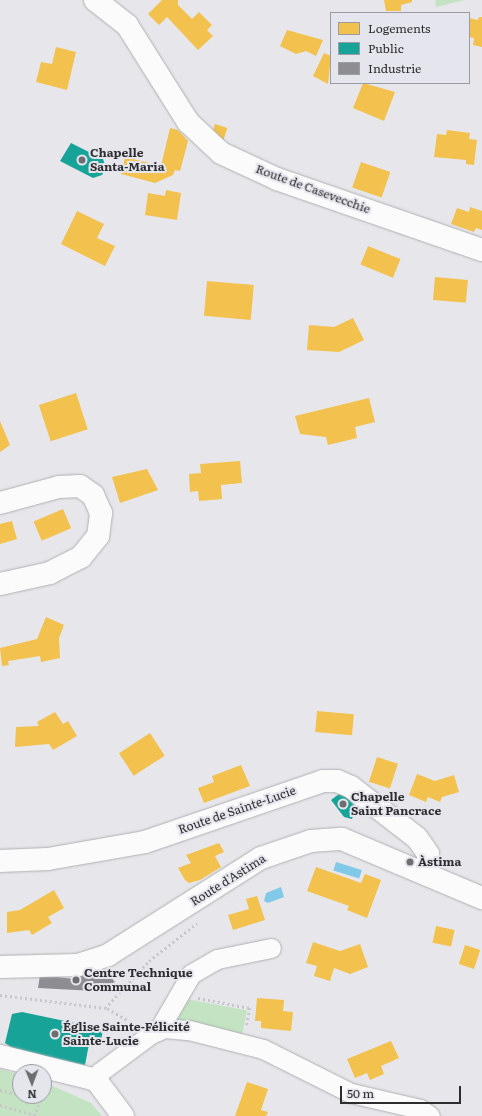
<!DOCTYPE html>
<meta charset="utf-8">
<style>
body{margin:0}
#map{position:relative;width:482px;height:1116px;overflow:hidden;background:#e7e7eb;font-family:Literata,serif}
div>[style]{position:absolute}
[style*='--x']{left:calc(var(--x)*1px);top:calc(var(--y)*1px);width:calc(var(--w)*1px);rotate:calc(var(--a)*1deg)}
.green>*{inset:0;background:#c3e3c2;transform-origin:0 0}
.water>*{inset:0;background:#82c9e8;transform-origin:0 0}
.homes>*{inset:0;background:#f2c14e;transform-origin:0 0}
.public>*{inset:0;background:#17a398}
.industry>*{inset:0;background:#8d8d92}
.path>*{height:2.5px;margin-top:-1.25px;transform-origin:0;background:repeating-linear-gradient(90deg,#c7c7c9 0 2px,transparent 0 5px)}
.roads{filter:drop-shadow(0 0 1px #afb0b3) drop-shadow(0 0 1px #afb0b3)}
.street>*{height:19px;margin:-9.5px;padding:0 9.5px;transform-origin:9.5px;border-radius:9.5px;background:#fbfbfc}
.secondary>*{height:22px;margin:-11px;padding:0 11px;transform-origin:11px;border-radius:11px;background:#fbfbfc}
.dots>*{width:11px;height:11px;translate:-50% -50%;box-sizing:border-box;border:2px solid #e5e6ed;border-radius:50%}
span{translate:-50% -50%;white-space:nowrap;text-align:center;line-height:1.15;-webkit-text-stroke:4px #e5e6ed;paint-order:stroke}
.poi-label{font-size:12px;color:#2d2d30;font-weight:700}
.left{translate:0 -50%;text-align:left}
.street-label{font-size:12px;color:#2d2d30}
.legend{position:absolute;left:330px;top:12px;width:140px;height:72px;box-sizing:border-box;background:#e5e6ed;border:1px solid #9b9ca1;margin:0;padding:5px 7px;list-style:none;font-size:12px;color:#2d2d30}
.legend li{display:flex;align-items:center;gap:8px;height:20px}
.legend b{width:20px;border:1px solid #9b9ca1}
.north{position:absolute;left:12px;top:1064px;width:40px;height:40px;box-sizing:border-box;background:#e5e6ed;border:1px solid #9b9ca1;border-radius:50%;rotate:179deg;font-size:11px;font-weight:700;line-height:16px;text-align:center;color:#2d2d30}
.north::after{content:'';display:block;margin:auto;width:14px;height:18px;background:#6e6e71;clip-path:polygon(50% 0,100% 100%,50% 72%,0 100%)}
.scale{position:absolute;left:340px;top:1086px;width:121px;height:18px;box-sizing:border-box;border:2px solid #2d2d30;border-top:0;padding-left:5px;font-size:12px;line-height:14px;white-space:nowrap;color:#2d2d30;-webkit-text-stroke:3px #e5e6ed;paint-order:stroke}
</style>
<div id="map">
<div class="green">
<i style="clip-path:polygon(435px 0,465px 0,436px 7px)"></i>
<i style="left:182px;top:998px;width:66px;height:28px;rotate:11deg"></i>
<i style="clip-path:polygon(0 1069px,20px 1075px,20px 1096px,44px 1096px,44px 1082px,91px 1103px,102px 1116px,0 1116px)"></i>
</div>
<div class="water">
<i style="left:336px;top:862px;width:27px;height:9px;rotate:17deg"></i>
<i style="clip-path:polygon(281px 887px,284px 897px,268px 903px,264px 901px,266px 893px)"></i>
</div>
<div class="homes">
<i style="clip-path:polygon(162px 0,178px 0,178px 5px,192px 19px,199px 12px,212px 25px,207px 30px,213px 36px,198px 50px,167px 17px,159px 25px,148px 14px)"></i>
<i style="clip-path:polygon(384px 0,412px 0,412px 2px,401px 5px,401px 11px,386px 11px)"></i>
<i style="clip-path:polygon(479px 17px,482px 17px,482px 47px,473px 45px,474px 38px,469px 37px,469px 18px,478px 20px)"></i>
<i style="clip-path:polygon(287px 30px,323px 40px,316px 56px,306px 51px,296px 54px,280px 46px)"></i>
<i style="clip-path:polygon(56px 47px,76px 52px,67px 90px,36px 82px,41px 62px,52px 64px)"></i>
<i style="clip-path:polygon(324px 53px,331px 56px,328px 84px,313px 76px)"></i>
<i style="clip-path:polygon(363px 83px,395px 92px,384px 121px,353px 108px)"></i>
<i style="left:215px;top:124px;width:13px;height:12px;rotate:18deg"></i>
<i style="clip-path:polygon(170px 128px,178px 130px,188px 141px,180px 171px,175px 170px,173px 175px,155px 183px,121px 174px,125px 157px,161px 166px)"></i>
<i style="clip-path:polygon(447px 130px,470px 133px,469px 139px,477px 140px,474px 165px,466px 164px,466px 160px,434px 157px,437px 134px,446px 135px)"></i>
<i style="left:361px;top:162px;width:31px;height:27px;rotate:19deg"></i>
<i style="clip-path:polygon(166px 190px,181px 193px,177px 220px,145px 215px,148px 193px,165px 196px)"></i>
<i style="clip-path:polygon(470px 207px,482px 211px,482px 230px,476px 228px,474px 232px,451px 224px,457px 208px,469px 212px)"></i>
<i style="clip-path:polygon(77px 211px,104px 224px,97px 238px,115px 246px,105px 266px,61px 244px)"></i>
<i style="left:368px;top:246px;width:35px;height:20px;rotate:22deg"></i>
<i style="left:435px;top:277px;width:33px;height:23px;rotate:5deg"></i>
<i style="left:207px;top:281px;width:47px;height:35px;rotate:5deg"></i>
<i style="clip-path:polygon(353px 318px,364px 340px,339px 352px,307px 350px,309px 325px,334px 327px)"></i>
<i style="left:76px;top:393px;width:38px;height:39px;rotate:72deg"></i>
<i style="clip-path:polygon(369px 398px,375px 422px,355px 427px,357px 438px,328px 445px,326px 437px,300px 434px,295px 416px)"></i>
<i style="clip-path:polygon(0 421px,10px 445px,0 452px)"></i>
<i style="clip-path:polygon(240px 461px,242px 483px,221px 485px,222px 499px,199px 501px,198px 491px,190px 492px,189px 474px,201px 473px,200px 464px)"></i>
<i style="clip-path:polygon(147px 469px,158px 490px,120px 503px,112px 477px)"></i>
<i style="left:63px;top:509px;width:21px;height:32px;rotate:67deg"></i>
<i style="clip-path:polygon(12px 521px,17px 539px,0 544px,0 524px)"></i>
<i style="clip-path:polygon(46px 617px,64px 625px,59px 638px,60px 658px,41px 662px,40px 656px,8px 661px,9px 665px,2px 666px,0 648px,37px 639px)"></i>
<i style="left:317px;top:711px;width:37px;height:21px;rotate:5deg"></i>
<i style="clip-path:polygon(55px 712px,63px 724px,68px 721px,77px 736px,53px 750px,49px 744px,15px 747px,16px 727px,39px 726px,37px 722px)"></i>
<i style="left:150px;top:733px;width:27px;height:37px;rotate:57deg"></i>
<i style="left:377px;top:757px;width:22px;height:26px;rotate:18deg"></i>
<i style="clip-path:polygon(241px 765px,250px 786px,204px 803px,198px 788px,214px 782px,212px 776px)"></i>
<i style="clip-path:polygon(417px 774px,435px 781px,454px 775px,459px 792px,442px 797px,440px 802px,428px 797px,426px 802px,409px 795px)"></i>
<i style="clip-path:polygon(219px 843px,224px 852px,215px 856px,221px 867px,200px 880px,189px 883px,185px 880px,178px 868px,191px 863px,186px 855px)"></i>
<i style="clip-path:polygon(316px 867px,361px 883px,365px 874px,381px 880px,367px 918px,347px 910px,349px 906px,307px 891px)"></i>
<i style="clip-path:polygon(54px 890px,64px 908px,48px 917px,52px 923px,32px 935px,29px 930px,7px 933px,7px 912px,20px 910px)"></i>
<i style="clip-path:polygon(257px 896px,265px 920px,233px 930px,228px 915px,249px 909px,246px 899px)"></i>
<i style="left:436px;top:926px;width:19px;height:17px;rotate:12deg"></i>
<i style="clip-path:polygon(313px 942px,340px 951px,360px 944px,368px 967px,350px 974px,334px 968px,330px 981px,314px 976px,317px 966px,306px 963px)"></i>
<i style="left:465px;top:945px;width:16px;height:20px;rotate:18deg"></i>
<i style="clip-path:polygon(257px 998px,284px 1000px,283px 1011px,293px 1012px,291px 1031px,261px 1028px,261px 1021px,255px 1021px)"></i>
<i style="clip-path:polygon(391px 1041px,399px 1058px,381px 1066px,384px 1074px,370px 1080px,367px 1073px,355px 1078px,347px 1059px)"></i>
<i style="clip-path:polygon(247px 1082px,268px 1089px,261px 1110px,268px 1112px,266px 1116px,235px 1116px)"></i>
</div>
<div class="public">
<i style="clip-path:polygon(71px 143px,103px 159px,106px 168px,102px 175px,93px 178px,60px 161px)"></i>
<i style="clip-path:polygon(343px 791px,356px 808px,352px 819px,344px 817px,331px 800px)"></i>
<i style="clip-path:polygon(22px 1012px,103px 1029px,101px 1041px,90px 1039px,85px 1065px,14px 1049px,5px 1043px,12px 1014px)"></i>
</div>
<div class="industry">
<i style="clip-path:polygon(103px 968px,115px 982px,95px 991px,38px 988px,40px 975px,74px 979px,74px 975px,95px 973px)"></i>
</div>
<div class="path">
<i style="--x:0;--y:995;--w:106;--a:7.1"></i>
<i style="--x:198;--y:998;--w:53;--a:10.9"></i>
<i style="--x:250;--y:1008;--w:20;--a:101"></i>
<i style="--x:135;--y:1025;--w:34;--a:-150"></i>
<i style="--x:105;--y:1008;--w:64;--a:-46.9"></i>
<i style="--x:149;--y:961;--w:61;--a:-38.4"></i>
<i style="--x:0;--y:1090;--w:21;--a:14"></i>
<i style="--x:27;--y:1096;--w:13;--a:13"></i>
<i style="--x:0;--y:1105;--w:40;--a:16"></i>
<i style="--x:34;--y:1116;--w:22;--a:-68"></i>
</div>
<div class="roads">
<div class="street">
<i style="--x:158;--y:1031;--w:66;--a:-59.9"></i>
<i style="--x:191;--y:974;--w:30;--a:-30"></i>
<i style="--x:217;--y:959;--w:55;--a:-11.5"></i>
<i style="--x:96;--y:1080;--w:9;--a:-63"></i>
<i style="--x:100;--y:1072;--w:64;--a:-36.7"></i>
<i style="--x:151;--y:1034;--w:14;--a:-25"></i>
<i style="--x:164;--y:1028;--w:25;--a:5"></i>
<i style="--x:189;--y:1030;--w:76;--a:14.4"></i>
<i style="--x:263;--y:1049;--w:98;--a:26.6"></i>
<i style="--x:351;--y:1093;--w:71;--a:13.1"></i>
<i style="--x:420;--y:1109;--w:12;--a:35"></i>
</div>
<div class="secondary">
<i style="--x:95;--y:0;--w:41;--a:38"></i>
<i style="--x:127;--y:25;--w:115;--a:57.8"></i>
<i style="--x:188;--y:122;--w:45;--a:43.2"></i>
<i style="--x:221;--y:153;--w:62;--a:24.9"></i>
<i style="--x:277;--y:179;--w:217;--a:19.1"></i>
<i style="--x:0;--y:503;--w:61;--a:-15.2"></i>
<i style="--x:59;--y:487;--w:21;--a:-3"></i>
<i style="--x:80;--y:486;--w:16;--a:35"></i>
<i style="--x:93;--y:495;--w:20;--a:66"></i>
<i style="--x:101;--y:513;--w:23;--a:97"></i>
<i style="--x:98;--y:536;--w:27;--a:129"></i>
<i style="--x:81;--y:557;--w:35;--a:153"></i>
<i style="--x:50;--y:573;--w:51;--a:167.6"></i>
<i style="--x:0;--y:861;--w:48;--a:-2.4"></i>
<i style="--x:48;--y:859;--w:98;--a:-9.9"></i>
<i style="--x:145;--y:842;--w:188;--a:-18.9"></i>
<i style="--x:323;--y:781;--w:14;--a:0"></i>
<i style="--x:337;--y:781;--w:15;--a:23"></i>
<i style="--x:351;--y:787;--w:83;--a:37.7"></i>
<i style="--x:417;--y:838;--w:19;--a:55"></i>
<i style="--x:428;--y:854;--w:21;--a:90"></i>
<i style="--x:0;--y:967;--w:78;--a:-1.5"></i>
<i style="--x:78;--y:965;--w:32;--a:-18"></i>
<i style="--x:108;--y:955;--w:181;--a:-32.4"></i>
<i style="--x:261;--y:858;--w:53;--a:-18.8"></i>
<i style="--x:311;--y:841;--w:31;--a:-4"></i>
<i style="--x:342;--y:839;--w:152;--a:22.9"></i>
<i style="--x:0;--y:1056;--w:99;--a:14"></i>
<i style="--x:96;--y:1080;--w:45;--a:53.1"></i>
</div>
</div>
<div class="dots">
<i style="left:82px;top:160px;background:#6e6e71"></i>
<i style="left:343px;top:804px;background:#6e6e71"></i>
<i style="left:410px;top:862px;background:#6e6e71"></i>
<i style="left:76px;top:980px;background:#6e6e71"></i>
<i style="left:55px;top:1034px;background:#6e6e71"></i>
</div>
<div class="poi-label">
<span class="left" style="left:90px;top:160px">Chapelle<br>Santa-Maria</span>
<span class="left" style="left:351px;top:804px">Chapelle<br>Saint Pancrace</span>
<span class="left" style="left:418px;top:862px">Àstima</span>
<span class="left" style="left:84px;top:980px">Centre Technique<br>Communal</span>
<span class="left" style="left:63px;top:1034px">Église Sainte-Félicité<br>Sainte-Lucie</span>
</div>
<div class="street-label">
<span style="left:313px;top:189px;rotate:20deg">Route de Casevecchie</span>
<span style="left:237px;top:810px;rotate:-19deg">Route de Sainte-Lucie</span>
<span style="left:228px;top:880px;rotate:-32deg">Route d'Astima</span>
</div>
<ul class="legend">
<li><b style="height:11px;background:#f2c14e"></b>Logements</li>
<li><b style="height:11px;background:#17a398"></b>Public</li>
<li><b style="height:11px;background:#8d8d92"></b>Industrie</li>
</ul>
<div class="north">N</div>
<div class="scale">50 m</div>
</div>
